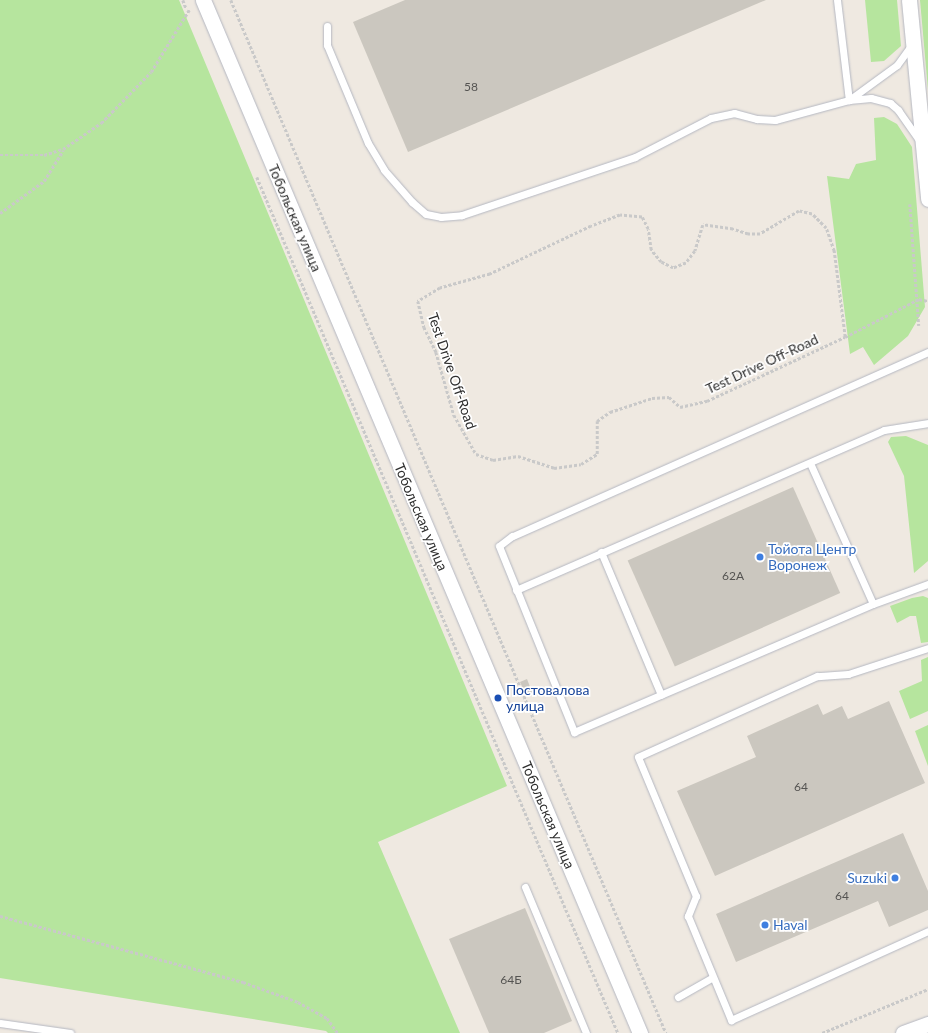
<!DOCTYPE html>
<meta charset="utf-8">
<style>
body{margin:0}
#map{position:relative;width:928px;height:1033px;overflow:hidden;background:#efe9e1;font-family:Lato,sans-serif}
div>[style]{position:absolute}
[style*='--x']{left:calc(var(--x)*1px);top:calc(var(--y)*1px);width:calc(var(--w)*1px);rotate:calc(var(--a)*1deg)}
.green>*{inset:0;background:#b6e59e}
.building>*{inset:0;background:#cbc7bf;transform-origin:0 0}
.path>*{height:2.5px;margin-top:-1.25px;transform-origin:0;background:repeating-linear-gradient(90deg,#c9c9c9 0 3px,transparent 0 5px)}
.roads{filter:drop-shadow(0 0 1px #b4b7c1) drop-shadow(0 0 1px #b4b7c1)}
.lane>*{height:7px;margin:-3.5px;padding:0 3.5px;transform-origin:3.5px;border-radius:3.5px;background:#fff}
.street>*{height:15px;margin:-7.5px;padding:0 7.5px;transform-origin:7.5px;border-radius:7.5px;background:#fff}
.dots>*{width:11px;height:11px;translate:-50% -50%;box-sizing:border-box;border:2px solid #fff;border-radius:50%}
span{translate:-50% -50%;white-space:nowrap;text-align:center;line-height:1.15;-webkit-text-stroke:3.5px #fff;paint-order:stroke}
.number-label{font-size:12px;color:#555452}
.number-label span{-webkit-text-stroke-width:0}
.street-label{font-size:14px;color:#2e2e2e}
.shop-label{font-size:14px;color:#366cbe}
.left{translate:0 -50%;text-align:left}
.right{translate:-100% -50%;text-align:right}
.transit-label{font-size:14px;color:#164399}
</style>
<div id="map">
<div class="green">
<i style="clip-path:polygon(0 0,179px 0,507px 786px,378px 842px,460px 1033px,328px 1033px,326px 1031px,0 978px)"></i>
<i style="clip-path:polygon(865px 0,897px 0,901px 46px,884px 61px,871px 62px)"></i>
<i style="clip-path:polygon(920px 0,928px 0,928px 90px)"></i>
<i style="clip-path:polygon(884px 117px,897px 124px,912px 147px,925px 307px,908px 336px,874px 365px,863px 347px,850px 354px,827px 176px,849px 179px,856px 164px,876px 160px,874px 118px)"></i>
<i style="clip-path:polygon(906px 436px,928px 445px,928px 561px,914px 573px,904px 476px,888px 442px,891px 437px)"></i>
<i style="clip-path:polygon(923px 596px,928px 598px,928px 642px,921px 643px,916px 616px,910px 616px,897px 623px,890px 606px,912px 598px)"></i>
<i style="clip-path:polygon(928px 657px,928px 711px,910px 719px,899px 691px,922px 681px,921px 660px)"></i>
<i style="clip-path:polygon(928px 725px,928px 766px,915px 731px)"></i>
</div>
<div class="building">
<i style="clip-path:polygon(405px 0,766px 0,408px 152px,353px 22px)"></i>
<i style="left:793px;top:487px;width:116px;height:181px;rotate:66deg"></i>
<i style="clip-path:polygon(527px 679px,532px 692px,526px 695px,520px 682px)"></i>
<i style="clip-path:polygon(889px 701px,925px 783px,715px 876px,677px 791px,756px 757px,747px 736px,818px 704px,823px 715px,842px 706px,848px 719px)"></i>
<i style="clip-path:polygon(903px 833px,928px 891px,928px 910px,889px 927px,878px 901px,736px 962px,716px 914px)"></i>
<i style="clip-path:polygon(525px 908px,572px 1021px,544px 1033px,489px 1033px,449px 939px)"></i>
</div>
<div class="path">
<i style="--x:183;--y:0;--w:9;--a:69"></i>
<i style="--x:231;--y:0;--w:1121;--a:67.16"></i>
<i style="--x:0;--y:155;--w:44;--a:0"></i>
<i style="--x:44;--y:155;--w:20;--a:-18"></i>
<i style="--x:63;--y:149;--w:46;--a:-34.4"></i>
<i style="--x:101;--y:123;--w:71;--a:-45.6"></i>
<i style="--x:151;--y:72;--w:73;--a:-58.5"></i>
<i style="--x:257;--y:177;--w:929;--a:67.13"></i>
<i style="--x:910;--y:204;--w:122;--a:85.8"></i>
<i style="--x:0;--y:213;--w:54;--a:-36"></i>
<i style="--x:44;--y:181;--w:36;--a:-58"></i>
<i style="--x:845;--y:337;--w:87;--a:-97.3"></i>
<i style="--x:834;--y:251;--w:24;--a:-109"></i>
<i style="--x:826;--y:228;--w:20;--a:-135"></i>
<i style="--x:812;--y:214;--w:13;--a:-167"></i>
<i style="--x:799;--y:211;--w:45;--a:149.5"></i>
<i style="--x:760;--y:234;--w:12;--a:180"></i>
<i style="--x:748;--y:234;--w:16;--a:-162"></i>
<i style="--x:733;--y:229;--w:30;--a:-172"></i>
<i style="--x:703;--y:225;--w:27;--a:107"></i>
<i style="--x:695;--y:251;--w:15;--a:127"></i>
<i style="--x:686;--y:263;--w:14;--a:159"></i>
<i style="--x:673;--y:268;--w:13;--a:-153"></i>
<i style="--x:661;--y:262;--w:16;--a:-130"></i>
<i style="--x:651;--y:250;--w:21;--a:-98"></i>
<i style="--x:648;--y:229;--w:13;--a:-117"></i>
<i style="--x:642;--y:217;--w:22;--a:-175"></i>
<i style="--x:620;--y:215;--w:31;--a:159"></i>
<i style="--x:591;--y:226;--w:112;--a:154.6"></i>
<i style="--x:490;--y:274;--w:52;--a:164.4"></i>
<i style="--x:440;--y:288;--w:26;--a:149"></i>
<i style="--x:418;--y:301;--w:27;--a:77"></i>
<i style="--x:424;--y:327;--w:28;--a:64"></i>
<i style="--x:436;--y:352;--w:66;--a:74.1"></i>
<i style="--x:454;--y:415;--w:45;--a:60.6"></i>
<i style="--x:476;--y:454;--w:18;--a:19"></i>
<i style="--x:493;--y:460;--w:25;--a:-9"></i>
<i style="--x:518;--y:456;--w:38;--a:18"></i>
<i style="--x:554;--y:468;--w:27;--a:-8"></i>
<i style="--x:581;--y:464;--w:19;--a:-32"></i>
<i style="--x:597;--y:454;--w:33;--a:-90"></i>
<i style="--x:597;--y:421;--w:16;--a:-35"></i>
<i style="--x:610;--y:412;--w:44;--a:-18.4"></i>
<i style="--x:652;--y:398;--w:17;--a:-3"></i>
<i style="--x:669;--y:397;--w:15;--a:42"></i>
<i style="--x:680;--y:407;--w:28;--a:-13"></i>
<i style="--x:707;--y:401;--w:152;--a:-24.9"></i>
<i style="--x:845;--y:337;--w:83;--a:-27.2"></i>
<i style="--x:919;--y:299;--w:9;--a:13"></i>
<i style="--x:0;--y:916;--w:252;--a:15.2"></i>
<i style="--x:243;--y:982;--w:59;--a:20"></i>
<i style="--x:298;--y:1002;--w:33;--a:29"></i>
<i style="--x:327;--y:1018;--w:19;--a:54"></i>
<i style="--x:822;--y:1033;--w:115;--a:-22.5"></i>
</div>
<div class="roads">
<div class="lane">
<i style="--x:837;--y:0;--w:101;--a:83.2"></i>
<i style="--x:849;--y:100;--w:22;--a:-5"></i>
<i style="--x:871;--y:98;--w:20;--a:15"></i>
<i style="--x:890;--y:103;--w:11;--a:41"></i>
<i style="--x:898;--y:110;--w:37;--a:55"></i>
<i style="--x:327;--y:26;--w:19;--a:90"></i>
<i style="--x:327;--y:45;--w:106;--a:67.3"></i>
<i style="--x:368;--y:143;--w:31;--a:59"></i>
<i style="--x:384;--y:170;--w:43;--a:48.8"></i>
<i style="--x:412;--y:202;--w:18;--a:41"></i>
<i style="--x:426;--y:214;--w:15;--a:11"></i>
<i style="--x:441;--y:217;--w:21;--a:-5"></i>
<i style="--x:462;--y:215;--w:182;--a:-18.5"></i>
<i style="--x:635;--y:157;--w:85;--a:-27.2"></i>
<i style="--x:711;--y:118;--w:24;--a:-12"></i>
<i style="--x:734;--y:113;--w:24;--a:15"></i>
<i style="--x:757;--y:119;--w:18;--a:3"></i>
<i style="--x:775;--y:120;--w:77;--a:-15.1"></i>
<i style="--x:849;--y:100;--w:59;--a:-36.1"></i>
<i style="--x:897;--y:65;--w:24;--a:-54"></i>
<i style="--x:928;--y:352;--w:455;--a:156.1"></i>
<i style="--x:512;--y:536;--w:16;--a:142"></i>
<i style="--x:499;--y:546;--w:201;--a:68"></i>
<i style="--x:574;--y:732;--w:325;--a:-23.2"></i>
<i style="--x:873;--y:604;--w:59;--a:-20"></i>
<i style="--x:810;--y:463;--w:154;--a:65.9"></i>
<i style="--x:601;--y:552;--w:155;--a:67.2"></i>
<i style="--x:516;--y:590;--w:401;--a:-23.5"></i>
<i style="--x:884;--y:430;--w:45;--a:-9"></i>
<i style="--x:928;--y:648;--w:84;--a:162"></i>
<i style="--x:848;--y:674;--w:31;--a:176"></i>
<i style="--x:817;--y:676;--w:196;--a:155.7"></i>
<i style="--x:638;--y:757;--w:151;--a:67.4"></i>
<i style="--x:696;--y:896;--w:22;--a:112"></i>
<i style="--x:688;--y:916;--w:113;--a:67.5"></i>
<i style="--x:731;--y:1020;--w:216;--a:-24.3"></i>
<i style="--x:525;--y:887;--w:158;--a:67.3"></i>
<i style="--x:678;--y:997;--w:40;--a:-29.7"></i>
<i style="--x:0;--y:1023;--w:71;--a:8.1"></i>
</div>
<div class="street">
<i style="--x:203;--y:0;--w:1122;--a:67.07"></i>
<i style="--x:909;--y:0;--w:200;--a:84.5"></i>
<i style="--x:903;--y:1033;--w:27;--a:-20"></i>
</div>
</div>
<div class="dots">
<i style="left:760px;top:557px;background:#3f7fe0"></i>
<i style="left:498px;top:698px;background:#1a4fb4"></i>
<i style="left:895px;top:878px;background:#3f7fe0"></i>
<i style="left:765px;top:925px;background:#3f7fe0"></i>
</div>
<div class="number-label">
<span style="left:471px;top:87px">58</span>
<span style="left:733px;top:576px">62А</span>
<span style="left:801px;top:787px">64</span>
<span style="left:842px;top:896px">64</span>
<span style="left:511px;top:980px">64Б</span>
</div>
<div class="street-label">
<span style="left:295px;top:218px;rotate:67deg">Тобольская улица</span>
<span style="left:762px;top:364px;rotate:-25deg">Test Drive Off-Road</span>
<span style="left:452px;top:371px;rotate:71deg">Test Drive Off-Road</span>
<span style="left:421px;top:517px;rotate:67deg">Тобольская улица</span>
<span style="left:548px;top:815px;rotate:67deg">Тобольская улица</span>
</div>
<div class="shop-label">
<span class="left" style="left:768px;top:557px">Тойота Центр<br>Воронеж</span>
<span class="right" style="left:887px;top:878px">Suzuki</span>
<span class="left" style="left:773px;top:925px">Haval</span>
</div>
<div class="transit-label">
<span class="left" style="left:506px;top:698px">Постовалова<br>улица</span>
</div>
</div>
